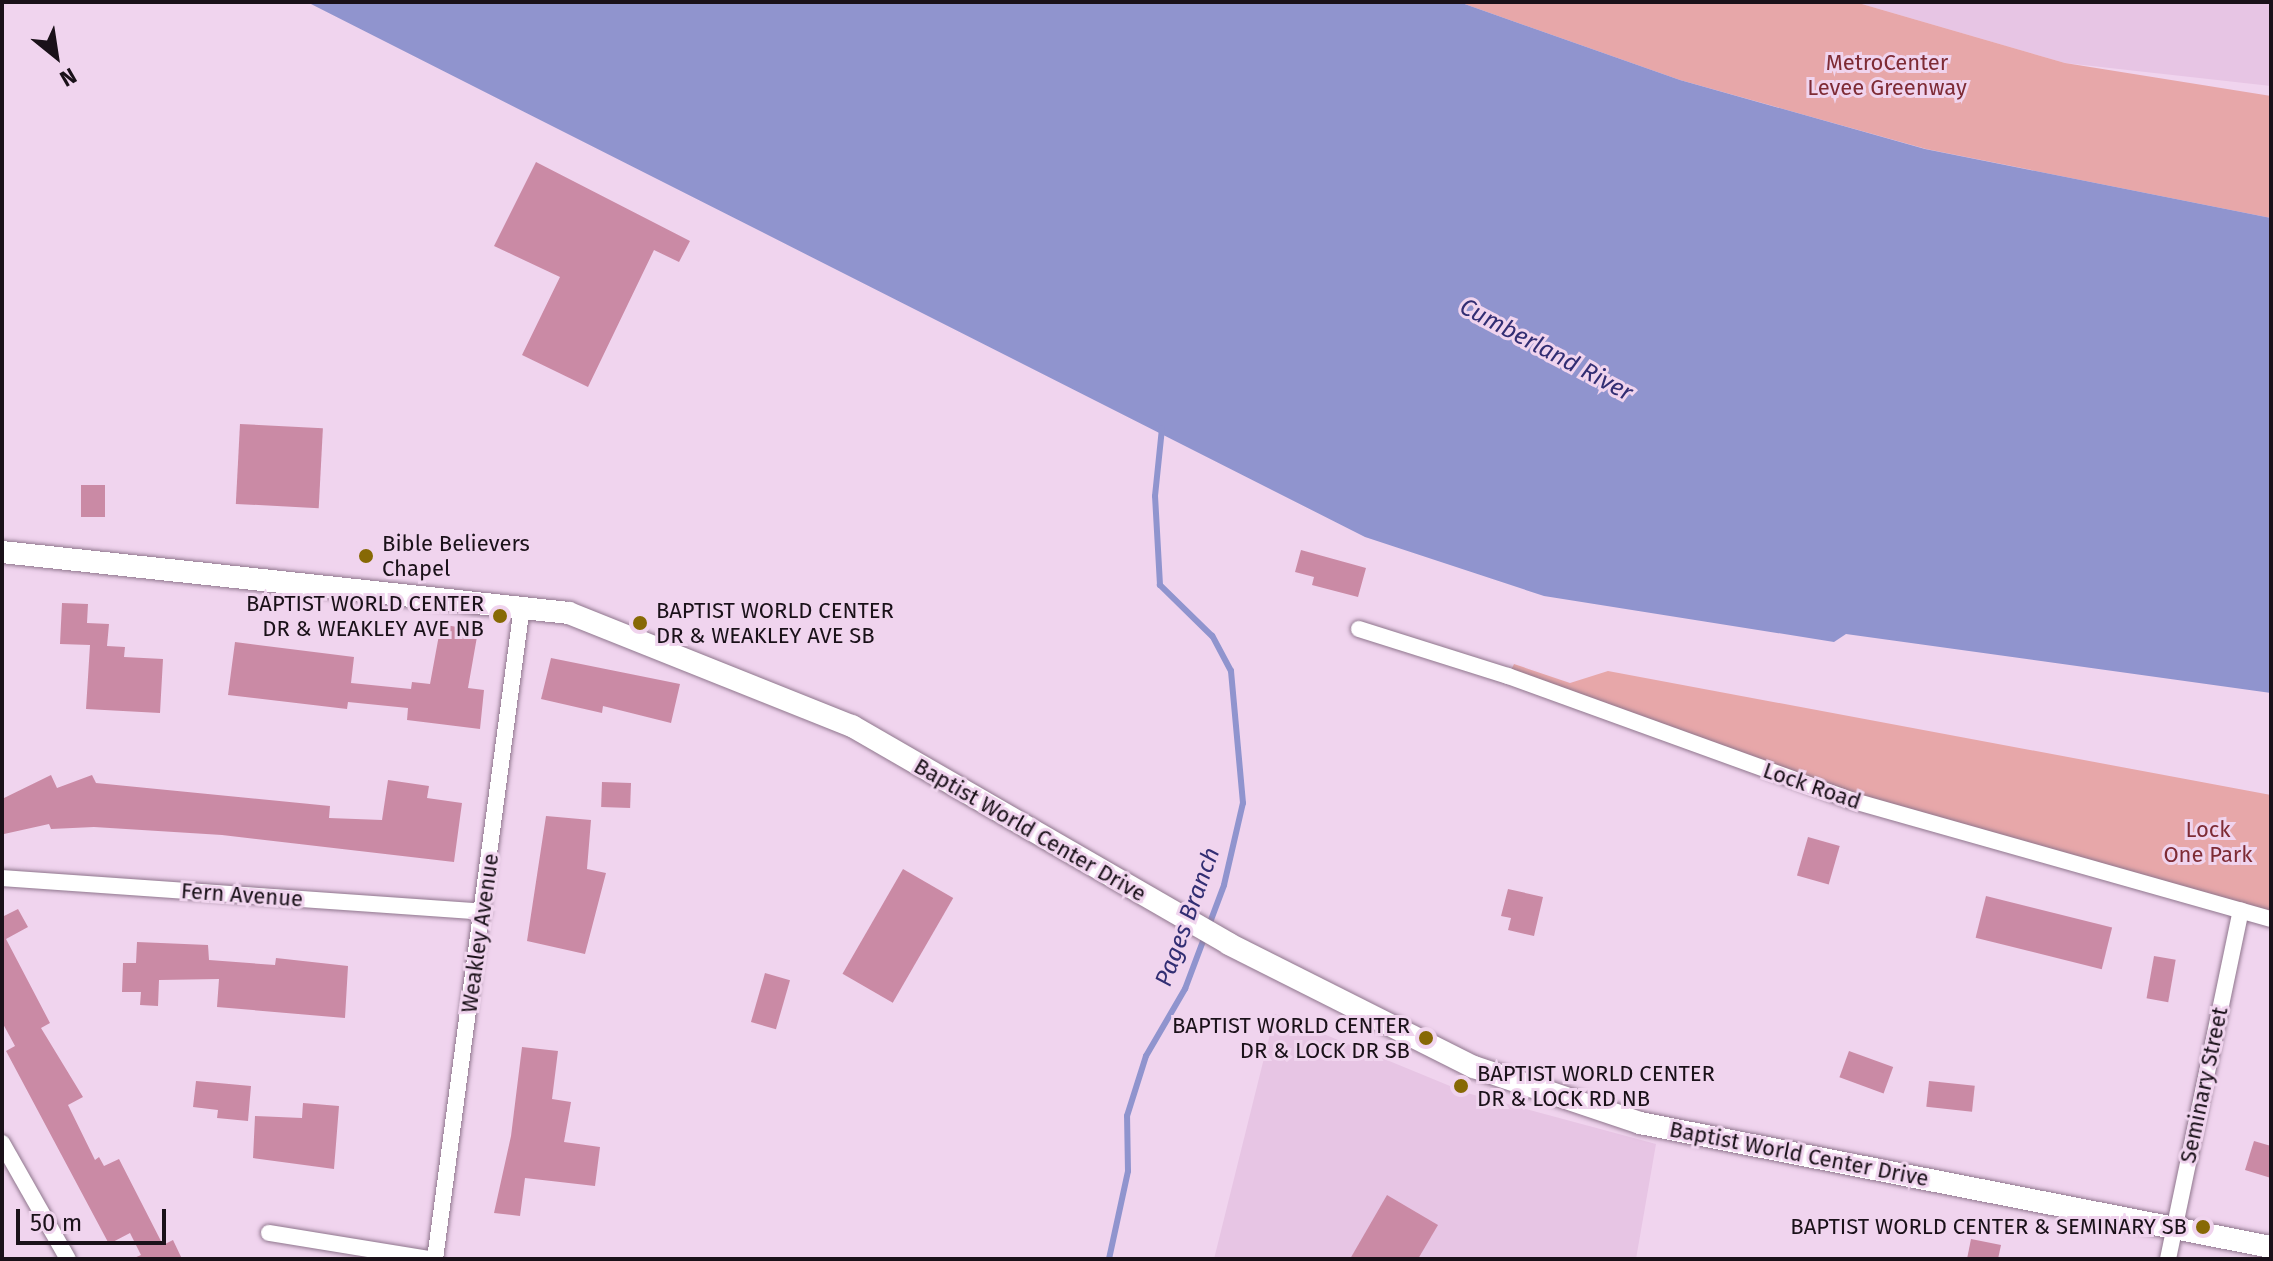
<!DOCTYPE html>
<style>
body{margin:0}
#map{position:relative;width:2273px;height:1261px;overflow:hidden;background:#f0d4ee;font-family:"Fira Sans",sans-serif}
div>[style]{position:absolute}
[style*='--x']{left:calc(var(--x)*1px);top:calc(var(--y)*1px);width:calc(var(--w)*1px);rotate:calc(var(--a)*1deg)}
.built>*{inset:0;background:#e7c5e4}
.green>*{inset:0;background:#e7a7a9}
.water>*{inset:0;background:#9094ce}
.stream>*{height:6px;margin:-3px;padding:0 3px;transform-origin:3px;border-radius:3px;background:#9094ce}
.building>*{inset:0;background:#ca8aa5;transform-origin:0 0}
.roads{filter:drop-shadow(0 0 2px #8f768d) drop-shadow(0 0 2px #8f768d)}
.minor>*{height:16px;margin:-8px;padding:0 8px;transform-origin:8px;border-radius:8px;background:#fff}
.tertiary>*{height:22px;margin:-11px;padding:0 11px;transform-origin:11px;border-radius:11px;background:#fff}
.dots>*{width:22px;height:22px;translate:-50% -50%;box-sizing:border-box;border:4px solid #f0d4ee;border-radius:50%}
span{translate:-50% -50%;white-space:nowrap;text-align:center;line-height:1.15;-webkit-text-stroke:6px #f0d4ee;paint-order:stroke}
.park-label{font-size:22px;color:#7e2b35}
.poi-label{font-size:22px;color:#1a1119}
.left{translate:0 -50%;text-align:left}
.right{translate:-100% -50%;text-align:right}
.street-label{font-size:22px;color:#1a1119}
.water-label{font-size:24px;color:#322e73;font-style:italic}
.frame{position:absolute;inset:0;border:4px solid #1a1119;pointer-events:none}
.north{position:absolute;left:16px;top:16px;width:80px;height:80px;-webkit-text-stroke:6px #f0d4ee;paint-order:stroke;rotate:150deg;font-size:22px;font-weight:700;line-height:32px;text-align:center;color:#1a1119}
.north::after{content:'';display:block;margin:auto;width:28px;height:36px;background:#1a1119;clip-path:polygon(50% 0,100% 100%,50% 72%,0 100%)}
.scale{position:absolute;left:16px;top:1209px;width:150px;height:36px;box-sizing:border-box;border:4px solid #1a1119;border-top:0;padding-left:10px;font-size:24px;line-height:28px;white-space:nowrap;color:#1a1119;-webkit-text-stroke:6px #f0d4ee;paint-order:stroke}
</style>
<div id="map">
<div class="built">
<i style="clip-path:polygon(1855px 2px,2271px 2px,2271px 86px,2065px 63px)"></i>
<i style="clip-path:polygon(1275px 1014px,1467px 1093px,1656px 1144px,1636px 1259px,1214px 1259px)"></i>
</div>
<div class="green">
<i style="clip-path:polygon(1459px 2px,1855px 2px,2065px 63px,2271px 96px,2271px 218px,1926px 149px,1680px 80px)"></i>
<i style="clip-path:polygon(1514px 664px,1570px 683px,1608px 671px,2271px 795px,2271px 919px,1850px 800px,1508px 676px)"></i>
</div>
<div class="water">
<i style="clip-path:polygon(307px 2px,1459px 2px,1680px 80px,1925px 149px,2271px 218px,2271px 693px,1846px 634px,1834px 642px,1544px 596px,1365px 537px)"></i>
</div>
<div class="stream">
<i style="--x:1109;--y:1259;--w:90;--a:-77.8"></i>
<i style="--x:1128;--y:1171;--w:55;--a:-91"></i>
<i style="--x:1127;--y:1116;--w:63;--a:-72.4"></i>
<i style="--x:1146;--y:1056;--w:78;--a:-59.8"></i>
<i style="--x:1185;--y:989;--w:111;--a:-69.4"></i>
<i style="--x:1224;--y:885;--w:84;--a:-77"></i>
<i style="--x:1243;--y:803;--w:133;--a:-95.2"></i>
<i style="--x:1231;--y:671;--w:40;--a:-118"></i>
<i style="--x:1212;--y:636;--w:73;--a:-135.6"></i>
<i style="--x:1160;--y:585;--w:89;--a:-93.2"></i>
<i style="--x:1155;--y:496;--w:68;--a:-84.1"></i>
</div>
<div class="building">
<i style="clip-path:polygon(536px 162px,690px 241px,679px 262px,654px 250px,588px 387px,522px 355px,560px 277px,494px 246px)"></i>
<i style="left:240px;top:424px;width:83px;height:80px;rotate:3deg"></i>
<i style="left:81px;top:485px;width:24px;height:32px"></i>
<i style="clip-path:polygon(1301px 550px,1366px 568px,1358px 597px,1312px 585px,1314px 577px,1295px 572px)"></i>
<i style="clip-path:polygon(62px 603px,88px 604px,87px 623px,109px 624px,107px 646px,125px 647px,124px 657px,163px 659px,160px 713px,86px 709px,90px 645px,60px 644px)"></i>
<i style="clip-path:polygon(441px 624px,478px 631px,468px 688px,484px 690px,480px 729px,407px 720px,408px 708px,348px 702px,347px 709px,228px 695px,235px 642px,354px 657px,351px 683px,411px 689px,412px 682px,430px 684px)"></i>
<i style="clip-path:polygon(551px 658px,680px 684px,671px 723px,603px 706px,602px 713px,541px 699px)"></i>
<i style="clip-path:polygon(51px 775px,57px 788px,92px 775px,96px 783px,330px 806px,329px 818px,382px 820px,388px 780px,429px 786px,427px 798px,462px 803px,454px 862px,222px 835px,94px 827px,51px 829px,49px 824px,4px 834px,2px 799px)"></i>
<i style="left:602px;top:782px;width:29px;height:25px;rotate:2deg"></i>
<i style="clip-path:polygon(546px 816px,591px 820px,587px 869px,606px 873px,585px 954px,527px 941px)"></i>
<i style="left:1808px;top:837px;width:33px;height:40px;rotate:16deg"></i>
<i style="left:903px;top:869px;width:58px;height:121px;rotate:30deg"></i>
<i style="clip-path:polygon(1508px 889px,1543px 897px,1534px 936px,1508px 930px,1511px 918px,1501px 916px)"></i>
<i style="left:1986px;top:896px;width:130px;height:43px;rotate:14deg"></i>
<i style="clip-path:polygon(18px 909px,28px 927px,6px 939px,50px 1023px,41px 1028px,83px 1097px,68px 1105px,95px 1160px,99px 1157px,104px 1166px,119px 1159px,163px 1245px,173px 1240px,182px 1259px,132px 1259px,141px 1255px,130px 1233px,109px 1244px,6px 1051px,15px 1046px,2px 1022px,2px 917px)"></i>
<i style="clip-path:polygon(137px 942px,208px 945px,209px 960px,275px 965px,276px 958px,348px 966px,345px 1018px,217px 1007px,219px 979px,159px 980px,158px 1006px,140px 1005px,141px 992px,122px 992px,123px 963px,136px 963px)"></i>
<i style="left:2154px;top:956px;width:22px;height:43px;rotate:10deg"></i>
<i style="left:765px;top:973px;width:26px;height:51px;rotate:16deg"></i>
<i style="clip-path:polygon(522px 1047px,558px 1051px,552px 1099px,571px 1102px,564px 1142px,600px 1147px,595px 1186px,525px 1178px,520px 1216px,494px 1213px,511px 1136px)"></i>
<i style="left:1849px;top:1051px;width:47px;height:28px;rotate:20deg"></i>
<i style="clip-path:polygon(196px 1081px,251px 1086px,248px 1121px,217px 1118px,218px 1110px,193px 1107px)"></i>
<i style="left:1929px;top:1081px;width:46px;height:26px;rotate:6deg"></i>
<i style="clip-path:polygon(303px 1103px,339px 1106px,334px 1169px,253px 1158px,255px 1116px,302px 1118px)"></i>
<i style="clip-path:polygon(2254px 1141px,2271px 1146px,2271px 1178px,2245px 1170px)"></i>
<i style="clip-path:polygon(1387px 1195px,1438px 1225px,1418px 1259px,1350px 1259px)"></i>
<i style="clip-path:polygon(1971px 1239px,2001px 1245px,1998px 1259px,1967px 1259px)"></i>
</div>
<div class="roads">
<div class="minor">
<i style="--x:1359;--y:629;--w:156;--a:17.5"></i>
<i style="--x:1508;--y:676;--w:364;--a:19.9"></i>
<i style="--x:1850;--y:800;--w:437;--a:15.8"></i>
<i style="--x:2;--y:878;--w:482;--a:4"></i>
<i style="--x:2;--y:1143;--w:133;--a:60.4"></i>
<i style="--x:269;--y:1233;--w:163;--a:9.2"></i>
<i style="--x:435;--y:1259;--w:659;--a:-82.41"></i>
<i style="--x:2168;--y:1259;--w:356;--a:-78.2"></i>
</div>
<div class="tertiary">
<i style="--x:2;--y:552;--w:570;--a:6.14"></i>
<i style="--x:569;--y:613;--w:305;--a:21.8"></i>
<i style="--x:852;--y:726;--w:435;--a:30"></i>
<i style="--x:1229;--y:944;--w:274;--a:26.7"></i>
<i style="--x:1474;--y:1067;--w:175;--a:18.6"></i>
<i style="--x:1640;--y:1123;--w:643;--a:11.12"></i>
</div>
</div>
<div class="dots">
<i style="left:366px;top:556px;background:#876905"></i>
<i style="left:500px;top:616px;background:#876905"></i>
<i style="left:640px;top:623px;background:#876905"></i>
<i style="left:1426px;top:1038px;background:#876905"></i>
<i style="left:1461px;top:1086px;background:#876905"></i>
<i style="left:2203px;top:1227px;background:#876905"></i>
</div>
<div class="park-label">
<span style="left:1887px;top:75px">MetroCenter<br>Levee Greenway</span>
<span style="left:2208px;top:842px">Lock<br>One Park</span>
</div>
<div class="poi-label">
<span class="left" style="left:382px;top:556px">Bible Believers<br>Chapel</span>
<span class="right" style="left:484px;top:616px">BAPTIST WORLD CENTER<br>DR &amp; WEAKLEY AVE NB</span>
<span class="left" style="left:656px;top:623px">BAPTIST WORLD CENTER<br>DR &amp; WEAKLEY AVE SB</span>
<span class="right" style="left:1410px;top:1038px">BAPTIST WORLD CENTER<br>DR &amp; LOCK DR SB</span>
<span class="left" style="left:1477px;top:1086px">BAPTIST WORLD CENTER<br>DR &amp; LOCK RD NB</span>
<span class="right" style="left:2187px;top:1227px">BAPTIST WORLD CENTER &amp; SEMINARY SB</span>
</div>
<div class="street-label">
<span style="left:1812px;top:786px;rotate:19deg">Lock Road</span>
<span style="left:1030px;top:830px;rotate:30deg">Baptist World Center Drive</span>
<span style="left:242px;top:895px;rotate:4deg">Fern Avenue</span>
<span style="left:480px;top:933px;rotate:-82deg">Weakley Avenue</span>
<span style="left:2204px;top:1085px;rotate:-78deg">Seminary Street</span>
<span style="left:1799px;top:1154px;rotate:11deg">Baptist World Center Drive</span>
</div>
<div class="water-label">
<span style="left:1546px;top:350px;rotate:28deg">Cumberland River</span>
<span style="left:1188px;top:917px;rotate:-70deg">Pages Branch</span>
</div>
<div class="frame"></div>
<div class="north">N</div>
<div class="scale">50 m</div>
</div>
